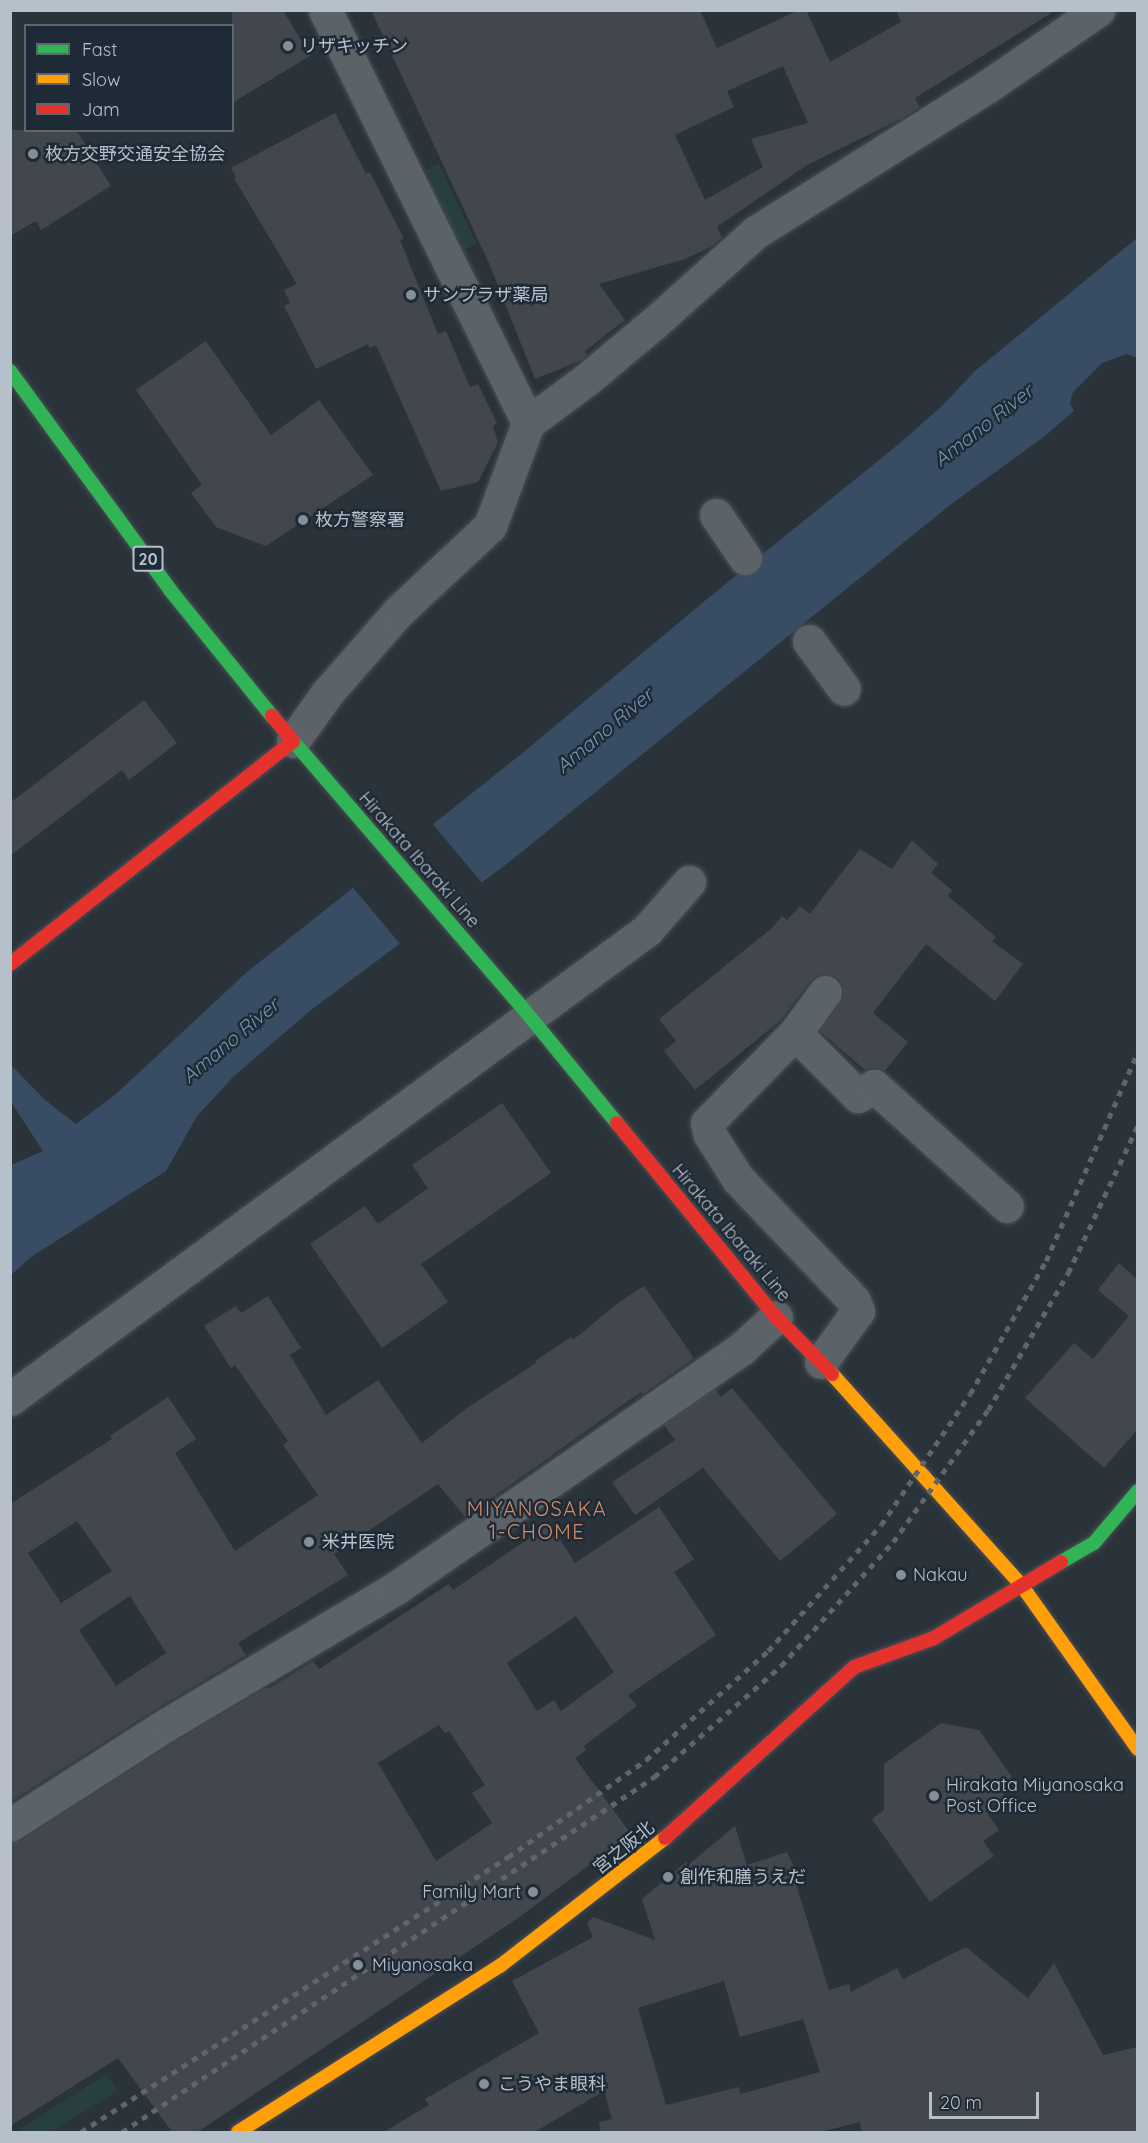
<!DOCTYPE html>
<meta charset="utf-8">
<style>
body{margin:0}
#map{position:relative;width:1148px;height:2143px;overflow:hidden;background:#2b333a;font-family:Quicksand,"Noto Sans JP",sans-serif}
div>[style]{position:absolute}
[style*='--x']{left:calc(var(--x)*1px);top:calc(var(--y)*1px);width:calc(var(--w)*1px);rotate:calc(var(--a)*1deg)}
.green>*{inset:0;background:#283f40;transform-origin:0 0}
.water>*{inset:0;background:#384d64}
.pier>*{inset:0;background:#2b333a;transform-origin:0 0}
.building>*{inset:0;background:#41474d}
.roads{filter:drop-shadow(0 0 2px #494f55) drop-shadow(0 0 2px #494f55)}
.street>*{height:33px;margin:-16.5px;padding:0 16.5px;transform-origin:16.5px;border-radius:16.5px;background:#5b6268}
.fast>*{height:14px;margin:-7px;padding:0 7px;transform-origin:7px;border-radius:7px;background:#30b455}
.slow>*{height:14px;margin:-7px;padding:0 7px;transform-origin:7px;border-radius:7px;background:#ff9f0a}
.jam>*{height:14px;margin:-7px;padding:0 7px;transform-origin:7px;border-radius:7px;background:#e5322d}
.rail>*{height:4.5px;margin-top:-2.25px;transform-origin:0;background:repeating-linear-gradient(90deg,#60656c 0 6px,transparent 0 12px)}
.dots>*{width:16px;height:16px;translate:-50% -50%;box-sizing:border-box;border:3px solid #1e2a35;border-radius:50%}
span{translate:-50% -50%;white-space:nowrap;text-align:center;line-height:1.15;-webkit-text-stroke:5px #1e2a35;paint-order:stroke}
.shield-label span{padding:2px 4px;background:#1e2a35;border:2px solid;border-radius:4px;-webkit-text-stroke-width:0}
.shield-label{font-size:16px;color:#b6c0cb;font-weight:700}
.poi-label{font-size:18px;color:#b6c0cb}
.left{translate:0 -50%;text-align:left}
.right{translate:-100% -50%;text-align:right}
.street-label{font-size:18px;color:#b6c0cb}
.water-label{font-size:20px;color:#7693ae;font-style:italic}
.neighbourhood-label{font-size:20px;color:#d78c64;letter-spacing:1.5px}
.frame{position:absolute;inset:0;border:12px solid #b6c0cb;pointer-events:none}
.legend{position:absolute;left:24px;top:24px;width:210px;height:108px;box-sizing:border-box;background:#1e2a35;border:2px solid #5b6671;margin:0;padding:8px 10px;list-style:none;font-size:18px;color:#b6c0cb}
.legend li{display:flex;align-items:center;gap:12px;height:30px}
.legend b{width:30px;border:2px solid #5b6671}
.scale{position:absolute;left:929px;top:2092px;width:110px;height:27px;box-sizing:border-box;border:3px solid #b6c0cb;border-top:0;padding-left:8px;font-size:18px;line-height:21px;white-space:nowrap;color:#b6c0cb;-webkit-text-stroke:4px #1e2a35;paint-order:stroke}
</style>
<div id="map">
<div class="green">
<i style="left:439px;top:164px;width:88px;height:14px;rotate:65deg"></i>
<i style="clip-path:polygon(106px 2074px,117px 2091px,51px 2132px,16px 2132px)"></i>
</div>
<div class="water">
<i style="clip-path:polygon(1137px 238px,1137px 358px,1127px 354px,1102px 363px,1073px 392px,1070px 403px,1074px 411px,1045px 436px,950px 505px,508px 863px,311px 1010px,234px 1076px,197px 1116px,166px 1171px,31px 1257px,11px 1275px,11px 1165px,43px 1151px,11px 1102px,10px 1064px,45px 1100px,76px 1124px,116px 1094px,247px 972px,520px 755px,707px 599px,899px 444px,942px 406px,974px 372px)"></i>
</div>
<div class="pier">
<i style="left:431px;top:822px;width:82px;height:102px;rotate:50deg"></i>
</div>
<div class="building">
<i style="clip-path:polygon(232px 10px,283px 10px,310px 56px,232px 103px)"></i>
<i style="clip-path:polygon(evenodd,371px 10px,700px 10px,717px 48px,799px 10px,806px 10px,830px 62px,901px 22px,896px 10px,1056px 10px,915px 98px,920px 107px,903px 118px,807px 165px,717px 227px,722px 238px,709px 248px,685px 259px,599px 284px,625px 320px,585px 351px,587px 355px,580px 361px,535px 379px,489px 263px,371px 10px,783px 66px,808px 123px,751px 139px,763px 167px,705px 200px,675px 135px,734px 107px,727px 91px,783px 66px)"></i>
<i style="clip-path:polygon(335px 113px,366px 174px,370px 172px,404px 239px,400px 240px,438px 334px,446px 331px,470px 387px,478px 384px,497px 423px,493px 426px,498px 442px,478px 482px,441px 491px,376px 345px,370px 348px,368px 344px,316px 369px,284px 306px,290px 303px,284px 290px,297px 284px,234px 178px,236px 177px,231px 168px)"></i>
<i style="clip-path:polygon(10px 130px,76px 130px,111px 186px,41px 230px,36px 221px,10px 236px)"></i>
<i style="clip-path:polygon(206px 341px,271px 435px,319px 400px,373px 475px,266px 546px,216px 527px,191px 493px,202px 485px,136px 390px)"></i>
<i style="clip-path:polygon(144px 700px,177px 743px,129px 780px,122px 770px,10px 856px,10px 803px)"></i>
<i style="clip-path:polygon(912px 840px,938px 864px,931px 873px,952px 890px,948px 896px,996px 937px,992px 941px,1023px 964px,995px 1001px,926px 944px,873px 1013px,908px 1042px,885px 1071px,875px 1067px,865px 1070px,820px 1031px,840px 1003px,844px 993px,842px 984px,836px 977px,828px 974px,818px 975px,810px 981px,780px 1021px,695px 1090px,664px 1051px,676px 1041px,659px 1019px,772px 928px,782px 916px,787px 920px,800px 906px,810px 914px,860px 849px,892px 869px)"></i>
<i style="clip-path:polygon(502px 1103px,551px 1173px,421px 1264px,448px 1302px,382px 1348px,310px 1244px,365px 1206px,378px 1224px,428px 1188px,412px 1165px)"></i>
<i style="clip-path:polygon(1119px 1263px,1137px 1279px,1137px 1430px,1104px 1468px,1025px 1398px,1074px 1343px,1093px 1359px,1129px 1316px,1098px 1290px)"></i>
<i style="clip-path:polygon(evenodd,644px 1286px,694px 1358px,643px 1394px,641px 1392px,465px 1517px,438px 1484px,334px 1554px,348px 1575px,238px 1643px,246px 1655px,156px 1709px,10px 1802px,10px 1504px,112px 1439px,110px 1436px,168px 1397px,196px 1439px,175px 1453px,235px 1551px,318px 1495px,283px 1445px,288px 1441px,235px 1365px,231px 1368px,204px 1326px,236px 1306px,241px 1313px,268px 1296px,301px 1348px,290px 1355px,326px 1415px,378px 1380px,422px 1443px,464px 1410px,536px 1363px,535px 1361px,571px 1337px,573px 1340px,618px 1303px,644px 1286px,77px 1521px,112px 1571px,61px 1603px,28px 1553px,77px 1521px,644px 1286px,130px 1596px,166px 1653px,116px 1686px,79px 1630px,130px 1596px)"></i>
<i style="clip-path:polygon(732px 1388px,837px 1514px,780px 1561px,703px 1468px,635px 1515px,612px 1482px,675px 1440px,664px 1425px,715px 1389px,721px 1397px)"></i>
<i style="clip-path:polygon(evenodd,659px 1507px,694px 1559px,674px 1572px,716px 1635px,628px 1695px,637px 1706px,584px 1746px,586px 1750px,575px 1758px,631px 1834px,518px 1918px,196px 2133px,173px 2133px,118px 2058px,10px 2126px,10px 1844px,20px 1841px,176px 1741px,267px 1687px,268px 1689px,313px 1661px,319px 1669px,449px 1584px,453px 1590px,550px 1524px,575px 1563px,659px 1507px,576px 1616px,614px 1672px,561px 1711px,554px 1700px,537px 1711px,507px 1663px,576px 1616px,659px 1507px,439px 1725px,445px 1733px,449px 1731px,485px 1785px,472px 1793px,492px 1823px,436px 1861px,378px 1763px,439px 1725px)"></i>
<i style="clip-path:polygon(941px 1723px,979px 1730px,1012px 1777px,998px 1787px,1004px 1796px,985px 1810px,999px 1830px,983px 1841px,994px 1856px,930px 1902px,872px 1819px,884px 1810px,884px 1764px)"></i>
<i style="clip-path:polygon(evenodd,735px 1826px,747px 1865px,787px 1852px,801px 1882px,796px 1884px,829px 1990px,849px 1984px,851px 1992px,897px 1968px,903px 1979px,966px 1947px,1028px 1998px,1054px 1963px,1103px 2055px,1137px 2047px,1137px 2133px,861px 2133px,860px 2122px,817px 2133px,600px 2133px,599px 2122px,612px 2119px,604px 2091px,533px 2133px,382px 2133px,429px 2105px,425px 2099px,539px 2033px,512px 1981px,593px 1937px,587px 1923px,593px 1917px,655px 1940px,642px 1899px,687px 1861px,688px 1865px,735px 1826px,724px 1981px,740px 2037px,803px 2019px,820px 2072px,740px 2094px,739px 2087px,666px 2105px,638px 2008px,724px 1981px)"></i>
</div>
<div class="roads">
<div class="street">
<i style="--x:325;--y:10;--w:460;--a:63.8"></i>
<i style="--x:716;--y:515;--w:52;--a:56"></i>
<i style="--x:809;--y:641;--w:59;--a:53.9"></i>
<i style="--x:293;--y:741;--w:60;--a:-54.5"></i>
<i style="--x:328;--y:692;--w:106;--a:-48.8"></i>
<i style="--x:398;--y:612;--w:126;--a:-43.1"></i>
<i style="--x:490;--y:526;--w:110;--a:-69.7"></i>
<i style="--x:528;--y:423;--w:72;--a:-36.6"></i>
<i style="--x:586;--y:380;--w:87;--a:-39.9"></i>
<i style="--x:653;--y:324;--w:138;--a:-41.8"></i>
<i style="--x:756;--y:232;--w:274;--a:-32.2"></i>
<i style="--x:988;--y:86;--w:134;--a:-34.6"></i>
<i style="--x:825;--y:992;--w:51;--a:126.2"></i>
<i style="--x:795;--y:1033;--w:89;--a:45"></i>
<i style="--x:858;--y:1096;--w:19;--a:-32"></i>
<i style="--x:874;--y:1086;--w:179;--a:42.1"></i>
<i style="--x:795;--y:1033;--w:126;--a:134.4"></i>
<i style="--x:707;--y:1123;--w:12;--a:76"></i>
<i style="--x:710;--y:1135;--w:52;--a:57.5"></i>
<i style="--x:738;--y:1179;--w:168;--a:46.4"></i>
<i style="--x:854;--y:1301;--w:11;--a:68"></i>
<i style="--x:858;--y:1311;--w:63;--a:126"></i>
<i style="--x:10;--y:1399;--w:791;--a:-36.36"></i>
<i style="--x:647;--y:930;--w:64;--a:-48.8"></i>
<i style="--x:10;--y:1825;--w:185;--a:-32.7"></i>
<i style="--x:166;--y:1725;--w:268;--a:-30.8"></i>
<i style="--x:396;--y:1588;--w:421;--a:-34.7"></i>
<i style="--x:742;--y:1348;--w:46;--a:-42.4"></i>
</div>
<div class="fast">
<i style="--x:10;--y:371;--w:273;--a:53.8"></i>
<i style="--x:171;--y:591;--w:161;--a:51.1"></i>
<i style="--x:293;--y:741;--w:343;--a:49.3"></i>
<i style="--x:517;--y:1001;--w:158;--a:50.7"></i>
<i style="--x:1061;--y:1562;--w:38;--a:-30"></i>
<i style="--x:1094;--y:1543;--w:68;--a:-49.8"></i>
</div>
<div class="slow">
<i style="--x:832;--y:1374;--w:285;--a:48.1"></i>
<i style="--x:1022;--y:1586;--w:200;--a:54.6"></i>
<i style="--x:238;--y:2132;--w:310;--a:-32.4"></i>
<i style="--x:500;--y:1966;--w:209;--a:-37.8"></i>
</div>
<div class="jam">
<i style="--x:10;--y:964;--w:360;--a:-38.2"></i>
<i style="--x:293;--y:741;--w:33;--a:-130"></i>
<i style="--x:617;--y:1123;--w:251;--a:50.7"></i>
<i style="--x:776;--y:1317;--w:80;--a:45.5"></i>
<i style="--x:665;--y:1838;--w:255;--a:-42.1"></i>
<i style="--x:854;--y:1667;--w:85;--a:-19.9"></i>
<i style="--x:934;--y:1638;--w:148;--a:-30.9"></i>
</div>
</div>
<div class="rail">
<i style="--x:81;--y:2132;--w:508;--a:-32.78"></i>
<i style="--x:508;--y:1857;--w:169;--a:-35.1"></i>
<i style="--x:646;--y:1760;--w:164;--a:-41.8"></i>
<i style="--x:768;--y:1651;--w:169;--a:-48.1"></i>
<i style="--x:881;--y:1525;--w:158;--a:-55.8"></i>
<i style="--x:970;--y:1394;--w:153;--a:-60.3"></i>
<i style="--x:1046;--y:1261;--w:229;--a:-66.3"></i>
<i style="--x:122;--y:2132;--w:640;--a:-33.71"></i>
<i style="--x:654;--y:1777;--w:169;--a:-41.2"></i>
<i style="--x:781;--y:1666;--w:167;--a:-47.9"></i>
<i style="--x:893;--y:1542;--w:163;--a:-54.3"></i>
<i style="--x:988;--y:1410;--w:159;--a:-59.7"></i>
<i style="--x:1068;--y:1273;--w:164;--a:-64.7"></i>
</div>
<div class="dots">
<i style="left:288px;top:46px;background:#858f98"></i>
<i style="left:33px;top:154px;background:#858f98"></i>
<i style="left:411px;top:295px;background:#858f98"></i>
<i style="left:303px;top:520px;background:#858f98"></i>
<i style="left:309px;top:1542px;background:#858f98"></i>
<i style="left:901px;top:1575px;background:#858f98"></i>
<i style="left:934px;top:1796px;background:#858f98"></i>
<i style="left:668px;top:1877px;background:#858f98"></i>
<i style="left:533px;top:1892px;background:#858f98"></i>
<i style="left:358px;top:1965px;background:#858f98"></i>
<i style="left:484px;top:2084px;background:#858f98"></i>
</div>
<div class="shield-label">
<span style="left:148px;top:559px">20</span>
</div>
<div class="poi-label">
<span class="left" style="left:300px;top:46px">リザキッチン</span>
<span class="left" style="left:45px;top:154px">枚方交野交通安全協会</span>
<span class="left" style="left:423px;top:295px">サンプラザ薬局</span>
<span class="left" style="left:315px;top:520px">枚方警察署</span>
<span class="left" style="left:322px;top:1542px">米井医院</span>
<span class="left" style="left:913px;top:1575px">Nakau</span>
<span class="left" style="left:946px;top:1796px">Hirakata Miyanosaka<br>Post Office</span>
<span class="left" style="left:680px;top:1877px">創作和膳うえだ</span>
<span class="right" style="left:521px;top:1892px">Family Mart</span>
<span class="left" style="left:372px;top:1965px">Miyanosaka</span>
<span class="left" style="left:498px;top:2084px">こうやま眼科</span>
</div>
<div class="street-label">
<span style="left:419px;top:860px;rotate:49deg">Hirakata Ibaraki Line</span>
<span style="left:731px;top:1233px;rotate:50deg">Hirakata Ibaraki Line</span>
<span style="left:624px;top:1848px;rotate:-39deg">宮之阪北</span>
</div>
<div class="water-label">
<span style="left:983px;top:425px;rotate:-38deg">Amano River</span>
<span style="left:604px;top:730px;rotate:-40deg">Amano River</span>
<span style="left:230px;top:1040px;rotate:-40deg">Amano River</span>
</div>
<div class="neighbourhood-label">
<span style="left:537px;top:1520px">MIYANOSAKA<br>1-CHOME</span>
</div>
<div class="frame"></div>
<ul class="legend">
<li><b style="height:8px;background:#30b455"></b>Fast</li>
<li><b style="height:8px;background:#ff9f0a"></b>Slow</li>
<li><b style="height:8px;background:#e5322d"></b>Jam</li>
</ul>
<div class="scale">20 m</div>
</div>
